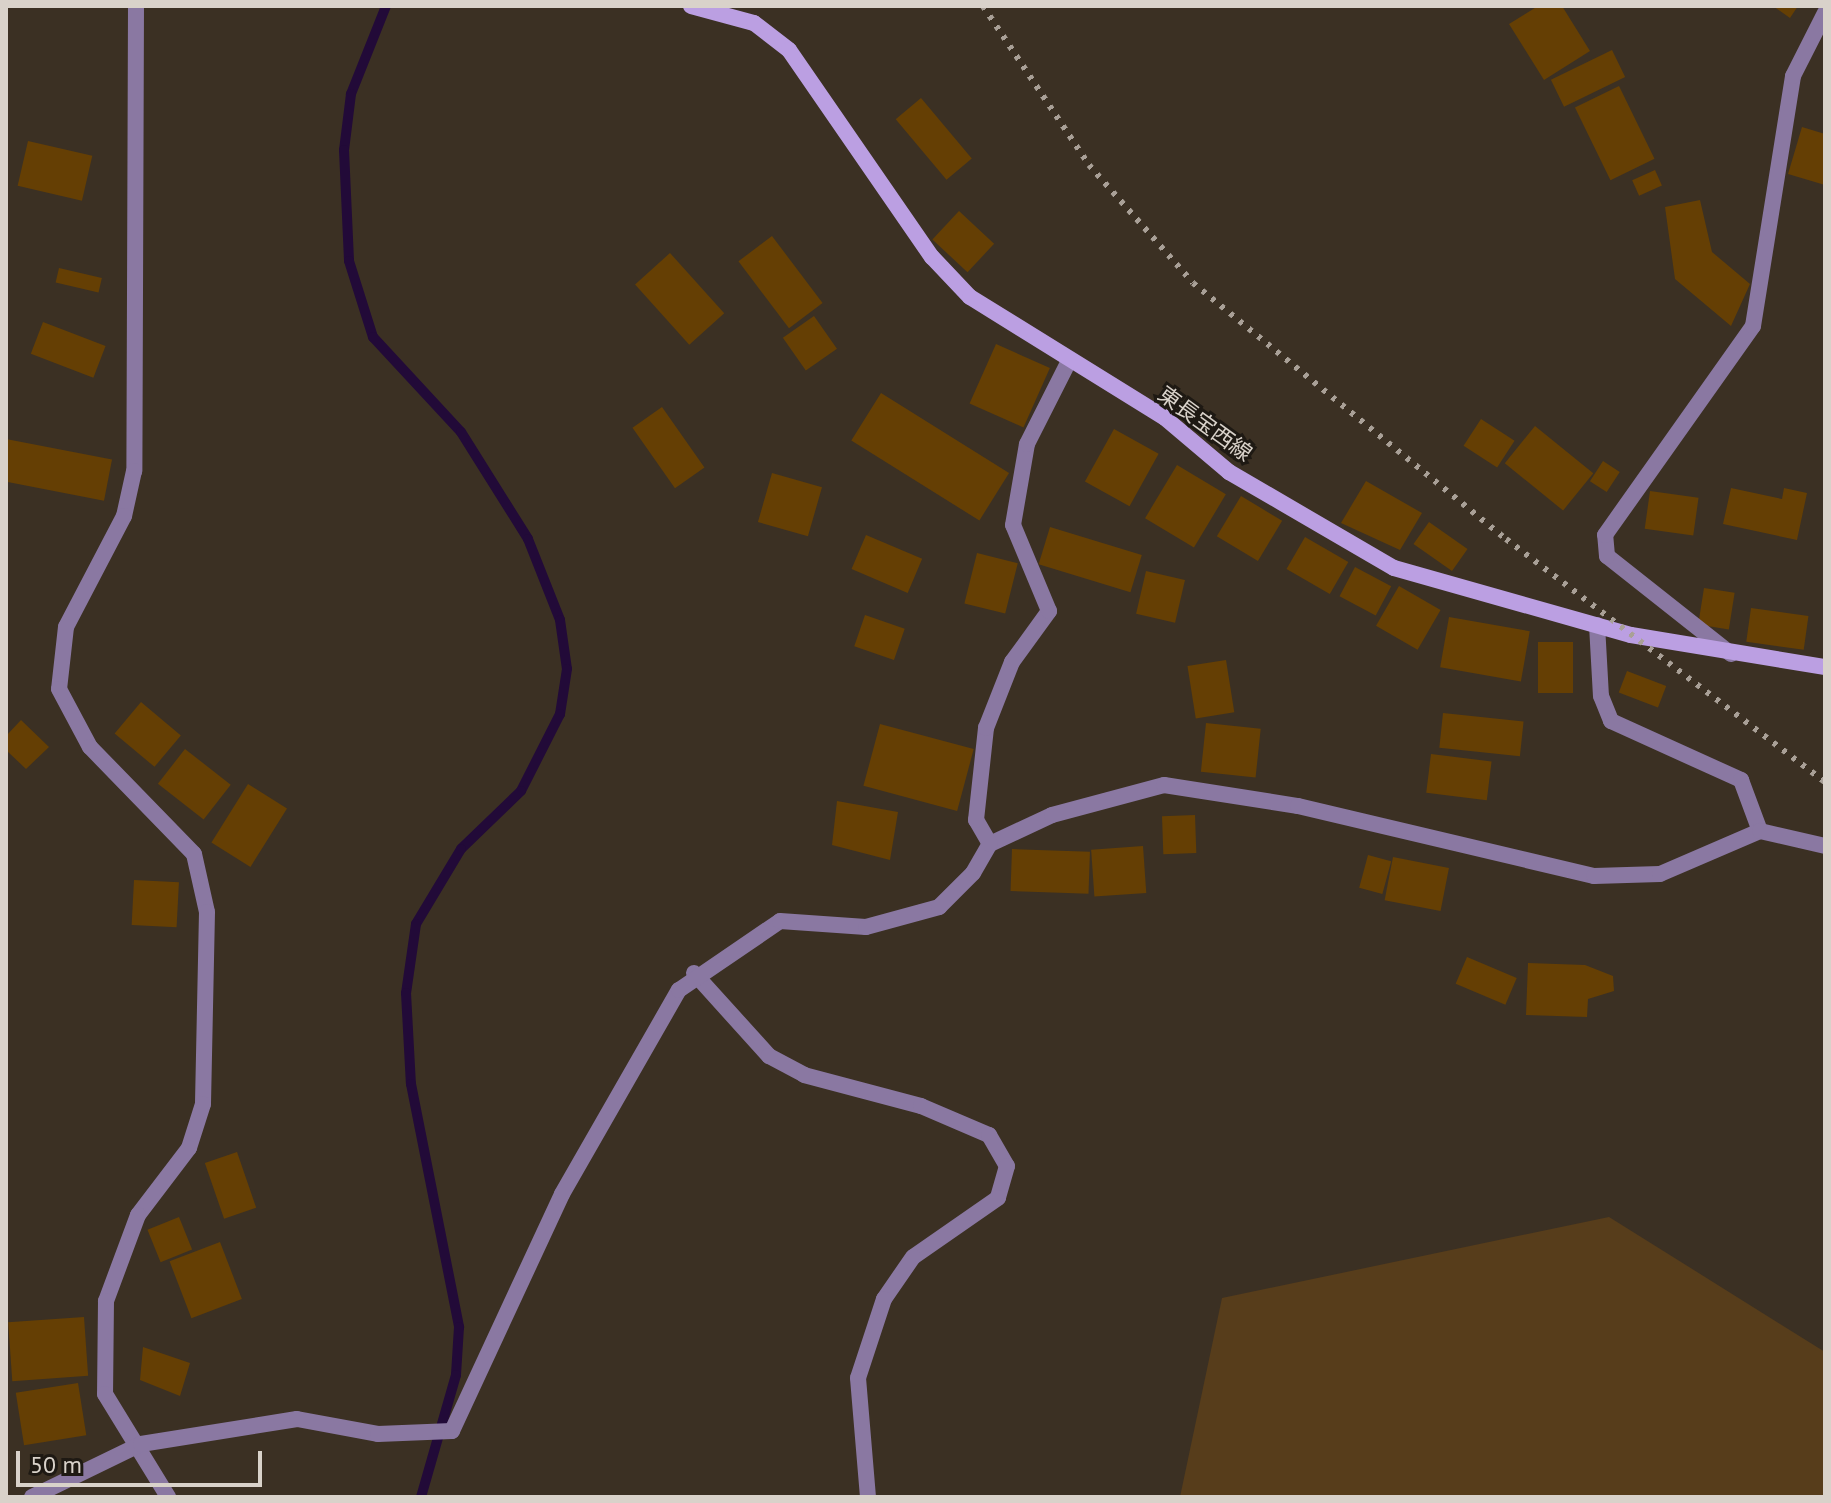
<!DOCTYPE html>
<meta charset="utf-8">
<style>
body{margin:0}
#map{position:relative;width:1831px;height:1503px;overflow:hidden;background:#3b3023;font-family:"PT Sans","Noto Sans JP",sans-serif}
div>[style]{position:absolute}
[style*='--x']{left:calc(var(--x)*1px);top:calc(var(--y)*1px);width:calc(var(--w)*1px);rotate:calc(var(--a)*1deg)}
.green>*{inset:0;background:#573d1b}
.stream>*{height:10px;margin:-5px;padding:0 5px;transform-origin:5px;border-radius:5px;background:#220a38}
.building>*{inset:0;background:#653f04;transform-origin:0 0}
.street>*{height:16px;margin:-8px;padding:0 8px;transform-origin:8px;border-radius:8px;background:#8a78a2}
.secondary>*{height:16px;margin:-8px;padding:0 8px;transform-origin:8px;border-radius:8px;background:#bb9fe2}
.rail>*{height:6px;margin-top:-3px;transform-origin:0;background:repeating-linear-gradient(90deg,#a9a097 0 4px,transparent 0 12px)}
span{translate:-50% -50%;white-space:nowrap;text-align:center;line-height:1.15;-webkit-text-stroke:6px #1e1913;paint-order:stroke}
.street-label{font-size:22px;color:#d9d2ca}
.frame{position:absolute;inset:0;border:8px solid #d9d2ca;pointer-events:none}
.scale{position:absolute;left:16px;top:1451px;width:246px;height:36px;box-sizing:border-box;border:4px solid #d9d2ca;border-top:0;padding-left:10px;font-size:24px;line-height:28px;white-space:nowrap;color:#d9d2ca;-webkit-text-stroke:6px #1e1913;paint-order:stroke}
</style>
<div id="map">
<div class="green">
<i style="clip-path:polygon(1609px 1217px,1825px 1352px,1825px 1497px,1180px 1497px,1222px 1298px)"></i>
</div>
<div class="stream">
<i style="--x:386;--y:6;--w:95;--a:111.7"></i>
<i style="--x:351;--y:94;--w:56;--a:97.1"></i>
<i style="--x:344;--y:150;--w:111;--a:87.4"></i>
<i style="--x:349;--y:261;--w:80;--a:72.5"></i>
<i style="--x:373;--y:337;--w:129;--a:47.2"></i>
<i style="--x:461;--y:432;--w:126;--a:57.9"></i>
<i style="--x:528;--y:539;--w:87;--a:68.4"></i>
<i style="--x:560;--y:620;--w:49;--a:81.9"></i>
<i style="--x:567;--y:669;--w:46;--a:98.8"></i>
<i style="--x:560;--y:714;--w:86;--a:116.9"></i>
<i style="--x:521;--y:791;--w:83;--a:136"></i>
<i style="--x:461;--y:849;--w:87;--a:121"></i>
<i style="--x:416;--y:924;--w:70;--a:98.2"></i>
<i style="--x:406;--y:993;--w:91;--a:86.9"></i>
<i style="--x:411;--y:1084;--w:248;--a:78.8"></i>
<i style="--x:459;--y:1327;--w:48;--a:93.6"></i>
<i style="--x:456;--y:1375;--w:127;--a:106"></i>
</div>
<div class="building">
<i style="clip-path:polygon(1538px 6px,1562px 6px,1590px 51px,1544px 80px,1509px 24px)"></i>
<i style="clip-path:polygon(1773px 6px,1798px 6px,1790px 18px)"></i>
<i style="left:1612px;top:50px;width:30px;height:68px;rotate:64deg"></i>
<i style="left:1619px;top:86px;width:81px;height:49px;rotate:64deg"></i>
<i style="left:921px;top:98px;width:79px;height:33px;rotate:50deg"></i>
<i style="clip-path:polygon(1802px 127px,1825px 134px,1825px 185px,1788px 174px)"></i>
<i style="left:28px;top:141px;width:66px;height:46px;rotate:13deg"></i>
<i style="left:1655px;top:170px;width:17px;height:25px;rotate:66deg"></i>
<i style="clip-path:polygon(1700px 200px,1712px 252px,1750px 284px,1731px 326px,1675px 279px,1665px 207px)"></i>
<i style="left:959px;top:211px;width:48px;height:39px;rotate:43deg"></i>
<i style="left:772px;top:236px;width:84px;height:42px;rotate:53deg"></i>
<i style="left:670px;top:253px;width:81px;height:47px;rotate:48deg"></i>
<i style="left:59px;top:268px;width:44px;height:15px;rotate:13deg"></i>
<i style="left:814px;top:316px;width:40px;height:38px;rotate:55deg"></i>
<i style="left:43px;top:322px;width:67px;height:34px;rotate:21deg"></i>
<i style="left:996px;top:344px;width:59px;height:65px;rotate:24deg"></i>
<i style="left:881px;top:393px;width:151px;height:56px;rotate:32deg"></i>
<i style="left:662px;top:407px;width:74px;height:36px;rotate:55deg"></i>
<i style="left:1481px;top:419px;width:40px;height:32px;rotate:33deg"></i>
<i style="left:1535px;top:426px;width:75px;height:48px;rotate:39deg"></i>
<i style="left:1114px;top:429px;width:51px;height:60px;rotate:29deg"></i>
<i style="left:6px;top:439px;width:108px;height:42px;rotate:11deg"></i>
<i style="left:1603px;top:461px;width:20px;height:24px;rotate:33deg"></i>
<i style="left:1177px;top:465px;width:57px;height:62px;rotate:31deg"></i>
<i style="left:772px;top:473px;width:52px;height:51px;rotate:16deg"></i>
<i style="clip-path:polygon(1366px 481px,1422px 513px,1400px 550px,1341px 523px)"></i>
<i style="clip-path:polygon(1731px 488px,1782px 499px,1784px 488px,1807px 493px,1797px 540px,1723px 524px)"></i>
<i style="left:1650px;top:491px;width:49px;height:38px;rotate:8deg"></i>
<i style="left:1241px;top:496px;width:48px;height:47px;rotate:31deg"></i>
<i style="left:1429px;top:522px;width:47px;height:27px;rotate:35deg"></i>
<i style="left:1050px;top:527px;width:96px;height:39px;rotate:17deg"></i>
<i style="left:866px;top:535px;width:61px;height:37px;rotate:23deg"></i>
<i style="left:1305px;top:537px;width:50px;height:37px;rotate:30deg"></i>
<i style="left:977px;top:553px;width:42px;height:52px;rotate:14deg"></i>
<i style="left:1355px;top:567px;width:41px;height:33px;rotate:28deg"></i>
<i style="left:1146px;top:571px;width:40px;height:44px;rotate:13deg"></i>
<i style="left:1399px;top:586px;width:48px;height:46px;rotate:30deg"></i>
<i style="left:1704px;top:588px;width:31px;height:37px;rotate:9deg"></i>
<i style="left:1751px;top:608px;width:58px;height:34px;rotate:8deg"></i>
<i style="left:865px;top:615px;width:42px;height:33px;rotate:19deg"></i>
<i style="left:1449px;top:617px;width:82px;height:51px;rotate:10deg"></i>
<i style="left:1538px;top:642px;width:35px;height:51px"></i>
<i style="left:1226px;top:660px;width:53px;height:39px;rotate:81deg"></i>
<i style="left:1627px;top:671px;width:42px;height:23px;rotate:21deg"></i>
<i style="left:141px;top:702px;width:52px;height:41px;rotate:40deg"></i>
<i style="left:1443px;top:713px;width:81px;height:35px;rotate:6deg"></i>
<i style="clip-path:polygon(21px 720px,49px 747px,26px 769px,6px 750px,6px 736px)"></i>
<i style="left:1206px;top:723px;width:55px;height:49px;rotate:6deg"></i>
<i style="left:880px;top:724px;width:97px;height:64px;rotate:15deg"></i>
<i style="left:185px;top:749px;width:58px;height:44px;rotate:38deg"></i>
<i style="left:1431px;top:754px;width:61px;height:39px;rotate:7deg"></i>
<i style="left:248px;top:784px;width:46px;height:69px;rotate:32deg"></i>
<i style="clip-path:polygon(837px 801px,898px 812px,890px 860px,832px 845px)"></i>
<i style="left:1195px;top:815px;width:38px;height:33px;rotate:88deg"></i>
<i style="left:1143px;top:846px;width:47px;height:52px;rotate:86deg"></i>
<i style="left:1012px;top:849px;width:78px;height:42px;rotate:2deg"></i>
<i style="left:1368px;top:855px;width:24px;height:34px;rotate:15deg"></i>
<i style="left:1393px;top:857px;width:57px;height:44px;rotate:11deg"></i>
<i style="left:134px;top:880px;width:45px;height:45px;rotate:3deg"></i>
<i style="left:1467px;top:957px;width:54px;height:29px;rotate:23deg"></i>
<i style="clip-path:polygon(1528px 963px,1585px 965px,1613px 976px,1614px 991px,1588px 999px,1587px 1017px,1526px 1015px)"></i>
<i style="left:237px;top:1152px;width:59px;height:34px;rotate:71deg"></i>
<i style="left:179px;top:1217px;width:35px;height:34px;rotate:68deg"></i>
<i style="left:220px;top:1242px;width:61px;height:54px;rotate:69deg"></i>
<i style="left:84px;top:1317px;width:59px;height:76px;rotate:86deg"></i>
<i style="clip-path:polygon(143px 1347px,190px 1363px,180px 1396px,140px 1380px)"></i>
<i style="left:78px;top:1383px;width:53px;height:63px;rotate:81deg"></i>
</div>
<div class="street">
<i style="--x:136;--y:6;--w:465;--a:90.2"></i>
<i style="--x:134;--y:471;--w:46;--a:102.5"></i>
<i style="--x:124;--y:516;--w:125;--a:117.6"></i>
<i style="--x:66;--y:627;--w:62;--a:96.4"></i>
<i style="--x:59;--y:689;--w:66;--a:61.9"></i>
<i style="--x:90;--y:747;--w:149;--a:45.8"></i>
<i style="--x:194;--y:854;--w:59;--a:77.4"></i>
<i style="--x:207;--y:912;--w:192;--a:91.2"></i>
<i style="--x:203;--y:1104;--w:46;--a:107.7"></i>
<i style="--x:189;--y:1148;--w:84;--a:127.3"></i>
<i style="--x:138;--y:1215;--w:92;--a:110.4"></i>
<i style="--x:106;--y:1301;--w:93;--a:90.6"></i>
<i style="--x:105;--y:1394;--w:121;--a:58.5"></i>
<i style="--x:1597;--y:625;--w:71;--a:86.8"></i>
<i style="--x:1601;--y:696;--w:27;--a:68"></i>
<i style="--x:1611;--y:721;--w:143;--a:24.4"></i>
<i style="--x:1741;--y:780;--w:54;--a:69.6"></i>
<i style="--x:1731;--y:654;--w:158;--a:-141.7"></i>
<i style="--x:1607;--y:556;--w:21;--a:-95"></i>
<i style="--x:1605;--y:535;--w:256;--a:-54.7"></i>
<i style="--x:1753;--y:326;--w:253;--a:-80.9"></i>
<i style="--x:1793;--y:76;--w:71;--a:-63.1"></i>
<i style="--x:990;--y:844;--w:68;--a:-25.1"></i>
<i style="--x:1052;--y:815;--w:116;--a:-15"></i>
<i style="--x:1164;--y:785;--w:136;--a:8.9"></i>
<i style="--x:1298;--y:806;--w:304;--a:13.3"></i>
<i style="--x:1594;--y:876;--w:66;--a:-1.7"></i>
<i style="--x:1660;--y:874;--w:109;--a:-23.3"></i>
<i style="--x:1760;--y:831;--w:67;--a:13"></i>
<i style="--x:694;--y:973;--w:112;--a:47.9"></i>
<i style="--x:769;--y:1056;--w:40;--a:28"></i>
<i style="--x:804;--y:1075;--w:121;--a:14.8"></i>
<i style="--x:921;--y:1106;--w:74;--a:23.1"></i>
<i style="--x:989;--y:1135;--w:36;--a:60"></i>
<i style="--x:1007;--y:1166;--w:33;--a:106"></i>
<i style="--x:998;--y:1198;--w:103;--a:145.2"></i>
<i style="--x:913;--y:1257;--w:51;--a:124.6"></i>
<i style="--x:884;--y:1299;--w:83;--a:108.2"></i>
<i style="--x:858;--y:1378;--w:119;--a:85.2"></i>
<i style="--x:32;--y:1497;--w:121;--a:-25.9"></i>
<i style="--x:141;--y:1444;--w:158;--a:-9.1"></i>
<i style="--x:297;--y:1419;--w:82;--a:10.5"></i>
<i style="--x:378;--y:1434;--w:74;--a:-2.3"></i>
<i style="--x:452;--y:1431;--w:261;--a:-65.1"></i>
<i style="--x:562;--y:1194;--w:235;--a:-60.2"></i>
<i style="--x:679;--y:990;--w:122;--a:-34.3"></i>
<i style="--x:780;--y:921;--w:86;--a:4"></i>
<i style="--x:866;--y:927;--w:76;--a:-15.3"></i>
<i style="--x:939;--y:907;--w:48;--a:-45"></i>
<i style="--x:973;--y:873;--w:34;--a:-60"></i>
<i style="--x:990;--y:844;--w:28;--a:-120"></i>
<i style="--x:976;--y:820;--w:93;--a:-83.8"></i>
<i style="--x:986;--y:728;--w:71;--a:-68.5"></i>
<i style="--x:1012;--y:662;--w:63;--a:-54"></i>
<i style="--x:1049;--y:611;--w:93;--a:-112.7"></i>
<i style="--x:1013;--y:525;--w:82;--a:-80.2"></i>
<i style="--x:1027;--y:444;--w:91;--a:-63.2"></i>
</div>
<div class="secondary">
<i style="--x:691;--y:6;--w:65;--a:15.1"></i>
<i style="--x:754;--y:23;--w:44;--a:37.6"></i>
<i style="--x:789;--y:50;--w:252;--a:55.4"></i>
<i style="--x:932;--y:257;--w:55;--a:46.5"></i>
<i style="--x:970;--y:297;--w:229;--a:31.8"></i>
<i style="--x:1165;--y:418;--w:84;--a:40.2"></i>
<i style="--x:1229;--y:472;--w:191;--a:30.2"></i>
<i style="--x:1394;--y:568;--w:246;--a:15.8"></i>
<i style="--x:1631;--y:635;--w:197;--a:9.4"></i>
</div>
<div class="rail">
<i style="--x:983;--y:6;--w:191;--a:56.3"></i>
<i style="--x:1089;--y:165;--w:157;--a:48.6"></i>
<i style="--x:1193;--y:283;--w:404;--a:39.3"></i>
<i style="--x:1506;--y:539;--w:401;--a:37.3"></i>
</div>
<div class="street-label">
<span style="left:1205px;top:424px;rotate:36deg">東長宝西線</span>
</div>
<div class="frame"></div>
<div class="scale">50 m</div>
</div>
